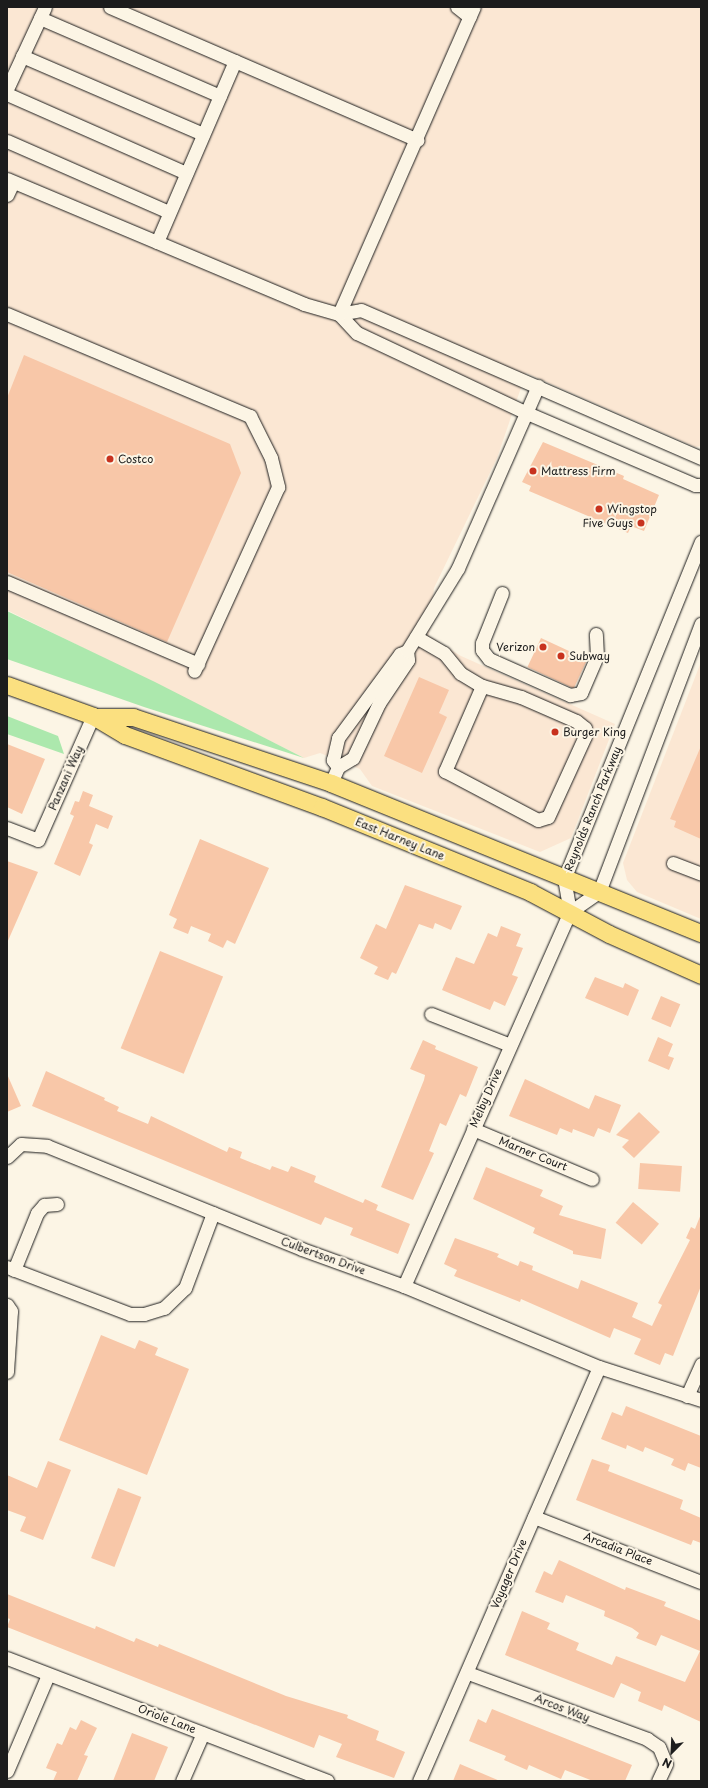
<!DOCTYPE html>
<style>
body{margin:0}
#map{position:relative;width:708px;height:1788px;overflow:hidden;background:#fcf5e5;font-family:"Playpen Sans",sans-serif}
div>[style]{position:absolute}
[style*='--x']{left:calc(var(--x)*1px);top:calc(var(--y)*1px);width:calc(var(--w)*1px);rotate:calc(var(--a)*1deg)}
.built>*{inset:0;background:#fbe7d3}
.green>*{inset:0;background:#ace8ad}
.building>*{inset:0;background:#f8c7a8;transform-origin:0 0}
.roads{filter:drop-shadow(0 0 1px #1c1c1c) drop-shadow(0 0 1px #1c1c1c)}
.minor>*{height:13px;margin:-6.5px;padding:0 6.5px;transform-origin:6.5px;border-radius:6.5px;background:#fcf5e5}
.major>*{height:17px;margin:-8.5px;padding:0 8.5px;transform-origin:8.5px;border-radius:8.5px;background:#fbe080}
.dots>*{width:11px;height:11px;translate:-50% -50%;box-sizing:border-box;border:2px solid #fcf5e5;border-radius:50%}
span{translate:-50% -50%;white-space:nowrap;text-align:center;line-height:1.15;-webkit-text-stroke:4px #fcf5e5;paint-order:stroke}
.poi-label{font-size:11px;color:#1c1c1c}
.left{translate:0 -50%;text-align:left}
.right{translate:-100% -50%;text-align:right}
.street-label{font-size:11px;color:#1c1c1c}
.frame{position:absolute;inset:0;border:8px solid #1c1c1c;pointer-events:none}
.north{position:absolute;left:652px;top:1732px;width:40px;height:40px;-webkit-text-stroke:3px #fcf5e5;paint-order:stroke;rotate:204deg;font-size:11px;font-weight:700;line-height:16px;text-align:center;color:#1c1c1c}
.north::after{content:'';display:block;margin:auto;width:14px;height:18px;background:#1c1c1c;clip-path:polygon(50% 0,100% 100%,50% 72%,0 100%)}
</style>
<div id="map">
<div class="built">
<i style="clip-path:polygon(7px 7px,701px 7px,701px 446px,695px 447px,526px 373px,497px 458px,434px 588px,429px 636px,461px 656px,615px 724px,571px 838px,540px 852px,372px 786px,360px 769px,320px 753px,304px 758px,7px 610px)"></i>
<i style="clip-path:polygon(701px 662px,701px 919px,637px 892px,627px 880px,623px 863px)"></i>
</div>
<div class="green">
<i style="clip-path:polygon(7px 611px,155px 682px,304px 758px,144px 707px,7px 659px)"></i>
<i style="clip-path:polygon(7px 716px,58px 736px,64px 754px,7px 734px)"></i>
</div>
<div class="building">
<i style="clip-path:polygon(24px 355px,230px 444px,241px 473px,167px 642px,7px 572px,7px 398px)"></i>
<i style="clip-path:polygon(543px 442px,624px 476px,623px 479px,659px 495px,644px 531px,631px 526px,628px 533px,529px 491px,531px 486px,522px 482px)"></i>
<i style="left:541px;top:638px;width:51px;height:32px;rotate:25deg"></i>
<i style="clip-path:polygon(419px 677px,449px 690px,439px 713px,447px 717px,422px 773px,384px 756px)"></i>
<i style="clip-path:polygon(7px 744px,45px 759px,22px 814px,7px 807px)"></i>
<i style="clip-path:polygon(701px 746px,701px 839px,674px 827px,676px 821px,670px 819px)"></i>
<i style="clip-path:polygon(83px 791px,93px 795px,89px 806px,113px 816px,108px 829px,96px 824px,89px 843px,93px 845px,80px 876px,54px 864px,74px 816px,70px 814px,75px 801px,79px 802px)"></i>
<i style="clip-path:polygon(200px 839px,269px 868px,235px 944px,227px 940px,223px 948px,208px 941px,211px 934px,191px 926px,188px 934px,173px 928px,177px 919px,169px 915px)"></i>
<i style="clip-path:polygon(7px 861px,38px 872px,7px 943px)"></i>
<i style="clip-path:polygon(405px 885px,462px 906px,451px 930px,435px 923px,433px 929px,419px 924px,396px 974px,392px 972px,388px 980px,374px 974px,378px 967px,360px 958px,376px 924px,386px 929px)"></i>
<i style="clip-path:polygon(501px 926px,521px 934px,516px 946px,523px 948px,512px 975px,518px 977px,505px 1006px,494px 1001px,490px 1010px,442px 990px,456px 957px,474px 964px,488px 933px,497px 937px)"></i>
<i style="left:160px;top:951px;width:68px;height:105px;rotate:22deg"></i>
<i style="clip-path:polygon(595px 977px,623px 988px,625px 983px,639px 990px,628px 1016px,585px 998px)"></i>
<i style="left:661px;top:996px;width:21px;height:25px;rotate:23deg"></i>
<i style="clip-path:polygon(658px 1037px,673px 1044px,668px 1056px,674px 1058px,669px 1070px,648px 1061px)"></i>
<i style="clip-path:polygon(423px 1040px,436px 1046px,435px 1049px,478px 1067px,466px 1097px,460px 1094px,446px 1126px,440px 1123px,429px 1151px,434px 1153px,413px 1200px,381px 1187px,424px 1080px,425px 1075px,410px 1069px)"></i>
<i style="clip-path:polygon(46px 1071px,105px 1098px,104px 1100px,119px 1107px,117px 1111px,148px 1124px,151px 1116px,227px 1152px,229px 1147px,242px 1152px,240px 1158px,270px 1170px,272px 1166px,288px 1172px,291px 1166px,316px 1176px,314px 1182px,363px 1203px,365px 1199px,378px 1205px,376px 1210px,410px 1224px,398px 1254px,350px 1235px,353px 1228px,325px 1217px,321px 1225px,32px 1106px)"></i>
<i style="clip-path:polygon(7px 1074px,21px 1106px,7px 1112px)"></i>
<i style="clip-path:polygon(525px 1079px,589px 1109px,595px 1095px,621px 1105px,610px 1133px,598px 1128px,594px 1137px,573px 1129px,572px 1133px,560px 1128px,557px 1135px,509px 1116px)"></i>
<i style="clip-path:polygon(639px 1112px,660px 1132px,634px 1158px,622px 1147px,629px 1140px,616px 1135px)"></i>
<i style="left:640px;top:1163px;width:42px;height:26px;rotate:4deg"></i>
<i style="clip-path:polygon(486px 1167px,543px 1190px,540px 1196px,563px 1206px,559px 1215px,606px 1229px,601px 1259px,573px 1254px,573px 1251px,533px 1233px,535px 1228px,473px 1199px)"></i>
<i style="left:633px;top:1202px;width:34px;height:27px;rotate:40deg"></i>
<i style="clip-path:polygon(701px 1214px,701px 1286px,673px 1356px,665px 1353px,660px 1365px,634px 1354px,641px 1339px,614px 1328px,610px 1338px,521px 1299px,520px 1302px,454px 1276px,457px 1270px,444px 1264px,455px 1238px,499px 1254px,497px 1257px,518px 1266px,520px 1261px,533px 1266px,532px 1270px,578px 1289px,581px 1280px,638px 1303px,632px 1317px,652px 1326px,662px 1305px,658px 1303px,690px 1240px,686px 1238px,691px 1227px,695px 1229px)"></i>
<i style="clip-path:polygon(101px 1335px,135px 1349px,139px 1340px,158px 1348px,155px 1355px,189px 1369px,147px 1475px,59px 1440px)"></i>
<i style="clip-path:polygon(626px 1406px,701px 1436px,701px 1468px,688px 1463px,685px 1471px,671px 1465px,674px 1459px,645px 1447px,643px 1452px,627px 1445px,626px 1449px,601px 1439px,612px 1412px,622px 1416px)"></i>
<i style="clip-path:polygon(592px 1459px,610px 1465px,608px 1471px,683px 1500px,680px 1509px,701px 1518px,701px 1543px,693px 1540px,691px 1545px,576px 1500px)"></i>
<i style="clip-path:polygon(48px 1461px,71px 1470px,43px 1540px,20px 1531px,26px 1517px,7px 1510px,7px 1475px,37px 1488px)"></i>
<i style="left:118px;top:1488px;width:25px;height:75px;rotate:21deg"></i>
<i style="clip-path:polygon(559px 1560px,625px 1590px,626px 1587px,666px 1602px,664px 1606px,701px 1621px,701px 1722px,664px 1705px,662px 1711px,638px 1701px,641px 1692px,621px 1683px,614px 1698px,505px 1655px,522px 1611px,550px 1623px,547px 1629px,579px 1643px,576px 1650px,612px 1665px,616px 1656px,685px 1682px,700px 1651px,661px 1635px,656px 1646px,636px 1638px,639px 1633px,632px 1628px,604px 1616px,605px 1611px,566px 1595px,563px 1603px,535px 1592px,544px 1571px,552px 1575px)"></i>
<i style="clip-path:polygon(7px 1594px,95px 1629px,96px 1626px,134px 1642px,136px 1638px,158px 1647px,159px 1644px,286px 1696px,348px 1715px,347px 1718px,379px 1731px,376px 1740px,405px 1752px,394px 1778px,336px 1757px,342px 1744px,319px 1735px,314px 1748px,7px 1627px,10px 1619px,7px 1618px)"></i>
<i style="clip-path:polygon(492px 1709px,632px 1765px,625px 1781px,593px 1781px,565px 1770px,561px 1779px,529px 1765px,527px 1770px,504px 1760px,506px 1756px,469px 1741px,478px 1719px,486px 1723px)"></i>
<i style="clip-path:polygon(81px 1720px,97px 1728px,84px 1755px,88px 1756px,77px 1781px,53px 1781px,57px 1772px,46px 1768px,57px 1743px,62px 1745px,70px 1727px,76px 1730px)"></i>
<i style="clip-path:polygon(132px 1733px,168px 1747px,154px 1781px,113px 1781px)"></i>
<i style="clip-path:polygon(460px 1764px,500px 1781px,453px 1781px)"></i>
</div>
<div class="roads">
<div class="minor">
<i style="--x:110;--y:7;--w:335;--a:23.4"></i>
<i style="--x:457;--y:7;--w:16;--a:38"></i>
<i style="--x:40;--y:18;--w:196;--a:23.4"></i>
<i style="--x:22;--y:56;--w:197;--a:23.3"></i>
<i style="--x:7;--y:89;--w:90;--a:-65.1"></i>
<i style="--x:7;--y:94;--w:196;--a:23.8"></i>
<i style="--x:7;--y:141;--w:177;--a:23.7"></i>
<i style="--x:7;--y:179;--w:322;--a:22.8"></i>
<i style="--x:304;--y:304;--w:36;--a:16"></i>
<i style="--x:339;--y:314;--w:22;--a:-10"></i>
<i style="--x:361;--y:310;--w:371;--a:23.5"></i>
<i style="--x:7;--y:195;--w:14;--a:-65"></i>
<i style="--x:157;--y:242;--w:197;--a:-66.7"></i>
<i style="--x:7;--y:314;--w:264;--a:22.8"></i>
<i style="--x:250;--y:416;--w:47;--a:63.4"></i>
<i style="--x:271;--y:458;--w:30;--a:76"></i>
<i style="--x:278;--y:487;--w:202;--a:114.5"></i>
<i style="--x:339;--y:314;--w:26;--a:47"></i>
<i style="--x:357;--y:333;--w:188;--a:25.2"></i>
<i style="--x:527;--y:413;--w:183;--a:23.2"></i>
<i style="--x:695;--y:485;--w:6;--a:0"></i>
<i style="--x:339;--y:314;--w:335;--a:-66.3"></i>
<i style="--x:7;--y:582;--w:208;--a:23.2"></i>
<i style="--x:502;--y:593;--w:54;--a:111.8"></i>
<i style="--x:482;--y:643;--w:7;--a:90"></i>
<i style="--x:482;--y:650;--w:11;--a:52"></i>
<i style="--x:489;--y:659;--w:89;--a:24"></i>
<i style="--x:570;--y:695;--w:11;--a:-10"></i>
<i style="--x:581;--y:693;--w:40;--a:-66.6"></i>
<i style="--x:597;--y:656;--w:22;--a:-93"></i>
<i style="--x:416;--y:637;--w:32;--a:30"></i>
<i style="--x:444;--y:653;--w:26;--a:51"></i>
<i style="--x:460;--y:673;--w:26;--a:31"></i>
<i style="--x:482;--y:686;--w:93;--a:113.5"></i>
<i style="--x:445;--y:771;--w:105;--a:27.8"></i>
<i style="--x:538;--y:820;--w:10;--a:-17"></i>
<i style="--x:548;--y:817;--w:89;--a:-65.4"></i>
<i style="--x:585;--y:736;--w:8;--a:-90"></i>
<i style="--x:585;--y:728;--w:11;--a:-142"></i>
<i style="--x:576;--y:721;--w:60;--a:-156.4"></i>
<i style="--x:521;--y:697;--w:41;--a:-164.2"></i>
<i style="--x:338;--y:767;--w:9;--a:-126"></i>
<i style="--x:333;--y:760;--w:23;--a:-77"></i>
<i style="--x:338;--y:738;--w:104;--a:-53.6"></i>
<i style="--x:400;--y:654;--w:8;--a:-23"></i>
<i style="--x:331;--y:783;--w:17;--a:-66"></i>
<i style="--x:338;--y:767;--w:17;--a:-31"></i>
<i style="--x:353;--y:758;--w:61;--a:-64.7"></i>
<i style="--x:379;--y:703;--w:52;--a:-56"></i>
<i style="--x:408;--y:660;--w:9;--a:-96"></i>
<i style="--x:407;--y:651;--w:97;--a:-58.4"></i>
<i style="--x:458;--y:568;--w:199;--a:-66.3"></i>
<i style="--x:7;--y:828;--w:33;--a:21"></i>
<i style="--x:38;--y:840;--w:136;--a:-66.1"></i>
<i style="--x:673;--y:863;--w:30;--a:21"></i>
<i style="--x:570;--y:912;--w:34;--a:-100"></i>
<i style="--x:564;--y:879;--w:364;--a:-67.9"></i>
<i style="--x:570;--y:912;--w:35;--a:-35"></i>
<i style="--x:599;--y:892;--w:287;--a:-69.2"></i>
<i style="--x:431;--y:1014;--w:85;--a:21.4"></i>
<i style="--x:473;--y:1129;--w:129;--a:22.8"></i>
<i style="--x:7;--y:1157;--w:19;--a:-43"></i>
<i style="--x:21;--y:1144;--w:26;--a:4"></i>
<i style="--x:47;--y:1146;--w:275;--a:22"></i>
<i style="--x:302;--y:1249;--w:109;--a:19.9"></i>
<i style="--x:404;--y:1286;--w:211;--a:22.6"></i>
<i style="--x:599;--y:1367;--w:107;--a:17.9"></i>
<i style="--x:7;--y:1267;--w:132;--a:20.9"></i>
<i style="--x:130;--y:1314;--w:14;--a:0"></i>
<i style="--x:144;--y:1314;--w:21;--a:-17"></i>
<i style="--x:164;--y:1308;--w:29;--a:-44"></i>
<i style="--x:185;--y:1288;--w:80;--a:-69.5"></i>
<i style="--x:14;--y:1270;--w:61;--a:-68"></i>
<i style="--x:37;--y:1213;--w:11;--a:-49"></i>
<i style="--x:44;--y:1205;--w:13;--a:-4"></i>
<i style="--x:404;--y:1286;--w:409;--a:-66.1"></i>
<i style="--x:7;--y:1305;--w:7;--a:56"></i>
<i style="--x:11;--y:1311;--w:61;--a:93.8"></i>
<i style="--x:687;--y:1396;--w:35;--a:-66"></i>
<i style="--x:534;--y:1517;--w:179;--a:21.3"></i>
<i style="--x:7;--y:1658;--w:343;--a:21"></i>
<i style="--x:468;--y:1673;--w:191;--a:20.2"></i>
<i style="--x:647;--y:1739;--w:14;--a:34"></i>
<i style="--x:659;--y:1747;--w:18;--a:68"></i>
<i style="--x:666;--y:1764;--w:19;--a:115"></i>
<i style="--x:7;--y:1771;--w:104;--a:-66.9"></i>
<i style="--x:182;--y:1781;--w:52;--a:-66.4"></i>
<i style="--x:419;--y:1781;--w:451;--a:-66.5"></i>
</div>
<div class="major">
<i style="--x:7;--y:685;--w:91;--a:19.8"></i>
<i style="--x:93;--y:716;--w:37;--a:31"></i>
<i style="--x:125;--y:735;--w:210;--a:20.1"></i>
<i style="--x:322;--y:807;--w:225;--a:22.2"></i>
<i style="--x:530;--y:892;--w:89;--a:28"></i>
<i style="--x:609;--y:934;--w:101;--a:24"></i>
<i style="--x:95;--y:717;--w:38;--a:0"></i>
<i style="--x:133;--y:717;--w:209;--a:18.4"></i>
<i style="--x:331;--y:783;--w:399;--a:22.1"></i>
</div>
</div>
<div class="dots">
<i style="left:110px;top:459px;background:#c8321e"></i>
<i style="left:533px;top:471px;background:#c8321e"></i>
<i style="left:599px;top:509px;background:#c8321e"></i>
<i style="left:641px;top:523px;background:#c8321e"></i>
<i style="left:543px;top:647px;background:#c8321e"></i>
<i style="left:561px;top:656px;background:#c8321e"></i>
<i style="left:555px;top:732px;background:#c8321e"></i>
</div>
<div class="poi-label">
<span class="left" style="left:118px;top:459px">Costco</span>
<span class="left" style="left:541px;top:471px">Mattress Firm</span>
<span class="left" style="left:607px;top:509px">Wingstop</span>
<span class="right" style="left:633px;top:523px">Five Guys</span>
<span class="right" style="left:535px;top:647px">Verizon</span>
<span class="left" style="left:569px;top:656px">Subway</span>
<span class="left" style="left:563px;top:732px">Burger King</span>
</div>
<div class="street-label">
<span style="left:66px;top:778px;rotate:-66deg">Panzani Way</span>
<span style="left:593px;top:809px;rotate:-68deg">Reynolds Ranch Parkway</span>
<span style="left:400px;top:839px;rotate:22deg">East Harney Lane</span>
<span style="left:486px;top:1098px;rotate:-66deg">Melby Drive</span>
<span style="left:533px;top:1154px;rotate:22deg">Marner Court</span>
<span style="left:323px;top:1256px;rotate:20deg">Culbertson Drive</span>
<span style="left:618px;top:1549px;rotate:21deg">Arcadia Place</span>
<span style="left:509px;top:1574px;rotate:-67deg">Voyager Drive</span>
<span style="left:562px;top:1708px;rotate:21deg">Arcos Way</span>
<span style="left:167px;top:1719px;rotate:21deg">Oriole Lane</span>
</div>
<div class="frame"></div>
<div class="north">N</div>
</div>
